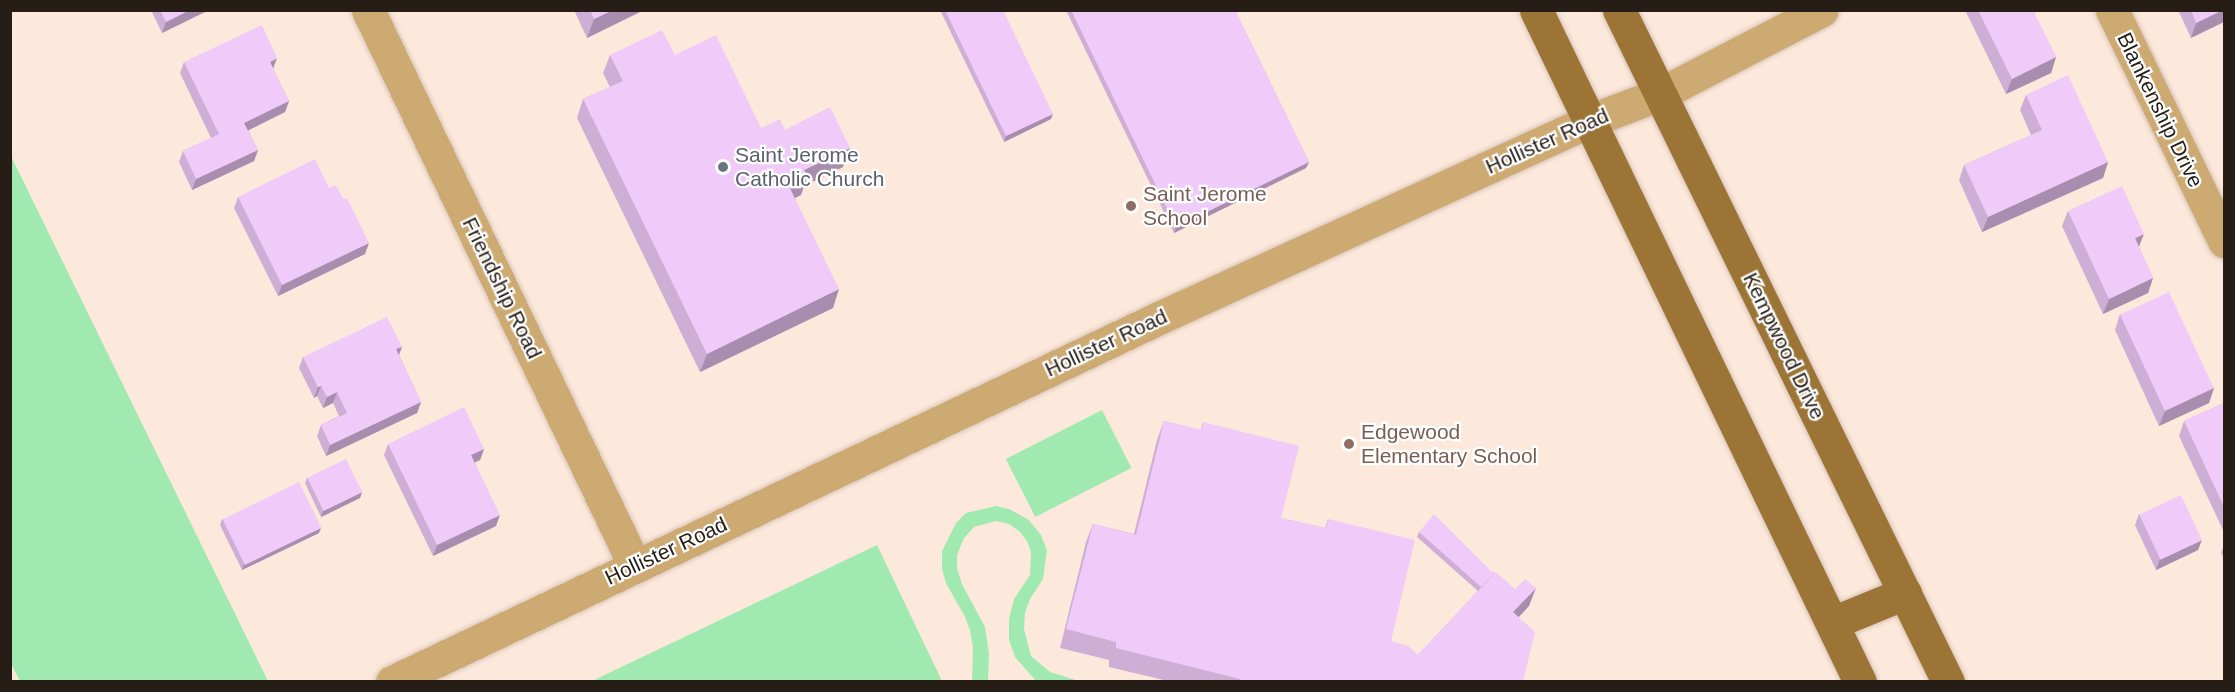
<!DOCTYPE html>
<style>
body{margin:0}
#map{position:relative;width:2235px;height:692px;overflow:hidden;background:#fde9db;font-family:Arial,sans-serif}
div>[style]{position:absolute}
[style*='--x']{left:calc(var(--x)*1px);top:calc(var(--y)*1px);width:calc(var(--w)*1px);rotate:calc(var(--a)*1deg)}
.green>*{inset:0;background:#a0eab1;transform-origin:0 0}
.roads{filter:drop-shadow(0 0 2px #d6c4b8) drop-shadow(0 0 2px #d6c4b8)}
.minor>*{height:33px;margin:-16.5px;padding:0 16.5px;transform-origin:16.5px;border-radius:16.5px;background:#ceaa73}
.major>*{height:33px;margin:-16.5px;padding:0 16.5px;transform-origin:16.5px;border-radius:16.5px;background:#9c7536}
.wall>*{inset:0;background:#ceaed5}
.shaded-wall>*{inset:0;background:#a88dae}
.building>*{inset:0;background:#f0caf8;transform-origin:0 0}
.dots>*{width:16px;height:16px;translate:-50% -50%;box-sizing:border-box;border:3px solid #fff;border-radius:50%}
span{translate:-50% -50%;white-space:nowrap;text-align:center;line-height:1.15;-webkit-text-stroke:4.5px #fff;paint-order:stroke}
.street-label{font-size:21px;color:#261d17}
.worship-label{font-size:21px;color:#5b616d}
.left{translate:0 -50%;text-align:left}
.education-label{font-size:21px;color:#785e54}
.frame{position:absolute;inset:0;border:12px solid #261d17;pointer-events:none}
</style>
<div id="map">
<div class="green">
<i style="clip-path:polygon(11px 156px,268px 681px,20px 681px,10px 662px)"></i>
<i style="left:1102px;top:410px;width:65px;height:108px;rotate:63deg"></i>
<i style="clip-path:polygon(996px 506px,1009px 509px,1029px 520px,1041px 535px,1047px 550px,1043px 579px,1030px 599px,1025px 613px,1024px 629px,1031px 656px,1050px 672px,1079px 681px,1036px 681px,1015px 657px,1009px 640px,1009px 619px,1014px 599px,1030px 575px,1031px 552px,1027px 541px,1020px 532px,1009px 524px,996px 521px,974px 527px,964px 538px,957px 555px,957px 568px,962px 584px,985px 627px,989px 653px,988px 681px,972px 681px,973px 648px,970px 630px,965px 617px,946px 583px,942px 569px,942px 551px,956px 523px,966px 513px)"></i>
<i style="clip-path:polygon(877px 545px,942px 681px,592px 681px)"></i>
</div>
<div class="roads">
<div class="minor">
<i style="--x:368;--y:10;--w:617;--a:64.35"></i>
<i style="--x:2112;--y:10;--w:257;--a:64.1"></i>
<i style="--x:392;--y:682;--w:849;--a:-25.39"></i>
<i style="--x:1159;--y:318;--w:473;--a:-24.6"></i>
<i style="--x:1589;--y:121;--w:76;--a:-20.8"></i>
<i style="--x:1660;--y:94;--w:182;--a:-27.4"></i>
</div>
<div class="major">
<i style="--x:1536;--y:10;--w:746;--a:64.26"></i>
<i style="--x:1619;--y:10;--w:748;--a:63.91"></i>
<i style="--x:1832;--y:623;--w:79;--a:-22.3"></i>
</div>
</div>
<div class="wall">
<i style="clip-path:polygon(151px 10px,209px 10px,162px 33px)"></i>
<i style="clip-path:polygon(574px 10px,644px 10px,587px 38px)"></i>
<i style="clip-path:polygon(940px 10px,1003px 10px,1051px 119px,1004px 142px)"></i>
<i style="clip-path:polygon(1066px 10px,1235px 10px,1309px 162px,1306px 168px,1174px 233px)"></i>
<i style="clip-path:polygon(1965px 10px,2039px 10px,2034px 13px,2056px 57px,2051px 73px,2006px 94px)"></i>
<i style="clip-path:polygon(2178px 10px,2224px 10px,2191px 38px)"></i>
<i style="clip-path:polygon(610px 55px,675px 55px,761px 128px,785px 130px,843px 167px,804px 186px,801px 195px,795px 198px,833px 308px,700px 372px,577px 118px,583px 99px,610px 87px,603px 73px)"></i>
<i style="clip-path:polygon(184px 62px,273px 69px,289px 101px,285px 112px,248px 130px,258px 150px,254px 161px,192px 190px,179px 162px,183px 151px,211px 138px,180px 73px)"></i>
<i style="clip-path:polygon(2026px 95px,2108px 162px,2103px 178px,1982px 232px,1959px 180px,1964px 165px,2031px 135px,2020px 110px)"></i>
<i style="clip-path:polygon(329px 188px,343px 199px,365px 254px,278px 296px,234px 208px,238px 197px)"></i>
<i style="clip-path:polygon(2068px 211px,2139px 247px,2153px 278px,2148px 293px,2103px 314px,2062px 226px)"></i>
<i style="clip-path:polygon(2120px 314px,2214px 388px,2209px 403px,2159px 426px,2115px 330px)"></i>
<i style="clip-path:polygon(402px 347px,399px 355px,421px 402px,417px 413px,326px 456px,317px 436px,321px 425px,339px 416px,333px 403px,323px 408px,317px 396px,314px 398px,299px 368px,303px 357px)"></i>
<i style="clip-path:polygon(2224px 403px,2224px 529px,2223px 530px,2179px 436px,2184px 421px)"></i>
<i style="clip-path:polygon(1164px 421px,1201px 430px,1203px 422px,1281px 518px,1325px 528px,1328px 519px,1391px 641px,1418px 655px,1478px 591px,1417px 537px,1419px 532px,1494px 573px,1529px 606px,1519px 617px,1523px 681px,1168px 681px,1109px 667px,1109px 660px,1060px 648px,1086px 542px,1093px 524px,1134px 534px,1157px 440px)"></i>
<i style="clip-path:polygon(388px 444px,484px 449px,480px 460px,475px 462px,496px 526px,433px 556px,384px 455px)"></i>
<i style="clip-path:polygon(307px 478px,362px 492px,360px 498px,321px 517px,305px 483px)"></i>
<i style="clip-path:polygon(2139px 514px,2198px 550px,2156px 570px,2135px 525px)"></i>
<i style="clip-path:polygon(222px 519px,319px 533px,242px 570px,220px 525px)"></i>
<i style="clip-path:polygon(2224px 545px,2224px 559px,2221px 553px)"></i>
</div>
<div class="shaded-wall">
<i style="clip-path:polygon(190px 10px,209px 10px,162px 33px,166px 22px)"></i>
<i style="clip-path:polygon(613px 10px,644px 10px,587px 38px,594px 19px)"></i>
<i style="clip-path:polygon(2223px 10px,2224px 10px,2224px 22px,2191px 38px,2196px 23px)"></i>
<i style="clip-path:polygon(2056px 57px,2051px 73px,2006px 94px,2012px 79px)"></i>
<i style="clip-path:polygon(277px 58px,273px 69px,270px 62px)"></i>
<i style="clip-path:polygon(289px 101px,285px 112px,241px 134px,244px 123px)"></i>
<i style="clip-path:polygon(1053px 114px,1051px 119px,1004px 142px,1006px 136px)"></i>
<i style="clip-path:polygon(850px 148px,843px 167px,804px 186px,801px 195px,782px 204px,789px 186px,804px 170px)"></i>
<i style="clip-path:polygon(258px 150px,254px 161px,192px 190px,196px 179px)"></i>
<i style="clip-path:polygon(1309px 162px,1306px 168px,1174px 233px,1176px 227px)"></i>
<i style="clip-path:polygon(2108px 162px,2103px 178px,1982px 232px,1988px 217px)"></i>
<i style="clip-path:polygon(2144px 234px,2138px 249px,2135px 238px)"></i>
<i style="clip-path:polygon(369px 243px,365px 254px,278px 296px,282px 285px)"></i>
<i style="clip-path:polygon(2153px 278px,2148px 293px,2103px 314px,2109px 299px)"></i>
<i style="clip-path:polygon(839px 289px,833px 308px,700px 372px,707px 354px)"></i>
<i style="clip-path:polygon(402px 347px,398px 357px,396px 349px)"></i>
<i style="clip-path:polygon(321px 386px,317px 396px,314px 398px,318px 387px)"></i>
<i style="clip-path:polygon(2214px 388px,2209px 403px,2159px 426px,2165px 411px)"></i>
<i style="clip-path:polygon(337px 392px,333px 403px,323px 408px,327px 397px)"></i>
<i style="clip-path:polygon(421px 402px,417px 413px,326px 456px,330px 445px)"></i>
<i style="clip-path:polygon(484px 449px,480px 460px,467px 466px,471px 455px)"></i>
<i style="clip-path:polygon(362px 492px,360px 498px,321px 517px,323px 511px)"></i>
<i style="clip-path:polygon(500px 515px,496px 526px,433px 556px,437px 545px)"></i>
<i style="clip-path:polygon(321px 528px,319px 533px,242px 570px,244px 564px)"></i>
<i style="clip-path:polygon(2202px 540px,2198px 550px,2156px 570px,2160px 559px)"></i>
<i style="clip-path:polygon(1536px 588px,1529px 606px,1506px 630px,1513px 612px)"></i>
</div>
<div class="building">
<i style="clip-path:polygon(160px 10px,190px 10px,166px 22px)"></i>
<i style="clip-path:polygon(590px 10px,613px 10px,594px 19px)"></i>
<i style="clip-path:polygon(945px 10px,1003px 10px,1053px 114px,1006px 136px)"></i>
<i style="clip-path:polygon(1071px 10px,1235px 10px,1309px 162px,1176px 227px)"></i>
<i style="clip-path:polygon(1978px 10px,2033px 10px,2056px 57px,2012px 79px)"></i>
<i style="clip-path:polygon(2191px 10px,2223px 10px,2196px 23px)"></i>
<i style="clip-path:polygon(262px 25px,277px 58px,270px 62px,289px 101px,244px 123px,258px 150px,196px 179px,183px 151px,219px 134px,184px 62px)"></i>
<i style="clip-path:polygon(662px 30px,675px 55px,716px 35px,761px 128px,780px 119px,785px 130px,830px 107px,850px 148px,804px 170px,808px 176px,789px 186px,839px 289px,707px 354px,583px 99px,623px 81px,610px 55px)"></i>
<i style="clip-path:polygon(2068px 75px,2108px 162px,1988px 217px,1964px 165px,2042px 130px,2026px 95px)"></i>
<i style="clip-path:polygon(315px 159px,329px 188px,336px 185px,343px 199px,347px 198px,369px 243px,282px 285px,238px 197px)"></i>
<i style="clip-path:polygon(2122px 186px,2144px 234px,2135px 238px,2153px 278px,2109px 299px,2068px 211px)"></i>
<i style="left:2169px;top:292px;width:106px;height:54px;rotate:65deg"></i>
<i style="clip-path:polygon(387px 317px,402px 347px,396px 349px,421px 402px,330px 445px,321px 425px,347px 413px,337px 392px,327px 397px,321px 386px,318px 387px,303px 357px)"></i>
<i style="clip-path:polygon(2224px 403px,2224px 507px,2184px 421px)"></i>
<i style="clip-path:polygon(464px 407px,484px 449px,471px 455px,500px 515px,437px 545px,388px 444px)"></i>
<i style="clip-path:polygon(1164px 421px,1202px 430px,1203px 422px,1299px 446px,1281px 518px,1326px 528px,1328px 519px,1415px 540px,1391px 641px,1408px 646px,1418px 655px,1496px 572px,1515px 589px,1525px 579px,1536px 588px,1513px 612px,1535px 632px,1523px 681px,1242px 681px,1240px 679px,1116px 648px,1116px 642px,1066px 629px,1093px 524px,1136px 535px)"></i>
<i style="left:346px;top:459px;width:37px;height:43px;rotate:64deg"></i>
<i style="left:299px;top:482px;width:51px;height:85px;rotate:64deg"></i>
<i style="left:2181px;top:495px;width:50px;height:46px;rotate:65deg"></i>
<i style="clip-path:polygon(1434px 514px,1494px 574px,1481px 587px,1419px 532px)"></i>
</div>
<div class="dots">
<i style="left:723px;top:167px;background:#6b7280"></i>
<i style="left:1131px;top:206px;background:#8d6e63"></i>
<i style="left:1349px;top:444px;background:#8d6e63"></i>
</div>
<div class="street-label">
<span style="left:2160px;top:110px;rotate:64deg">Blankenship Drive</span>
<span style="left:1547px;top:141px;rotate:-24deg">Hollister Road</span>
<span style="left:502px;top:288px;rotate:64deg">Friendship Road</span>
<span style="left:1106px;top:343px;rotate:-25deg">Hollister Road</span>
<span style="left:1784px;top:346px;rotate:64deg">Kempwood Drive</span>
<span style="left:666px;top:551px;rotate:-25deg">Hollister Road</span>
</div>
<div class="worship-label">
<span class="left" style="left:735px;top:167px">Saint Jerome<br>Catholic Church</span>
</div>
<div class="education-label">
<span class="left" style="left:1143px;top:206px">Saint Jerome<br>School</span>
<span class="left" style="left:1361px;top:444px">Edgewood<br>Elementary School</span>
</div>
<div class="frame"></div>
</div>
